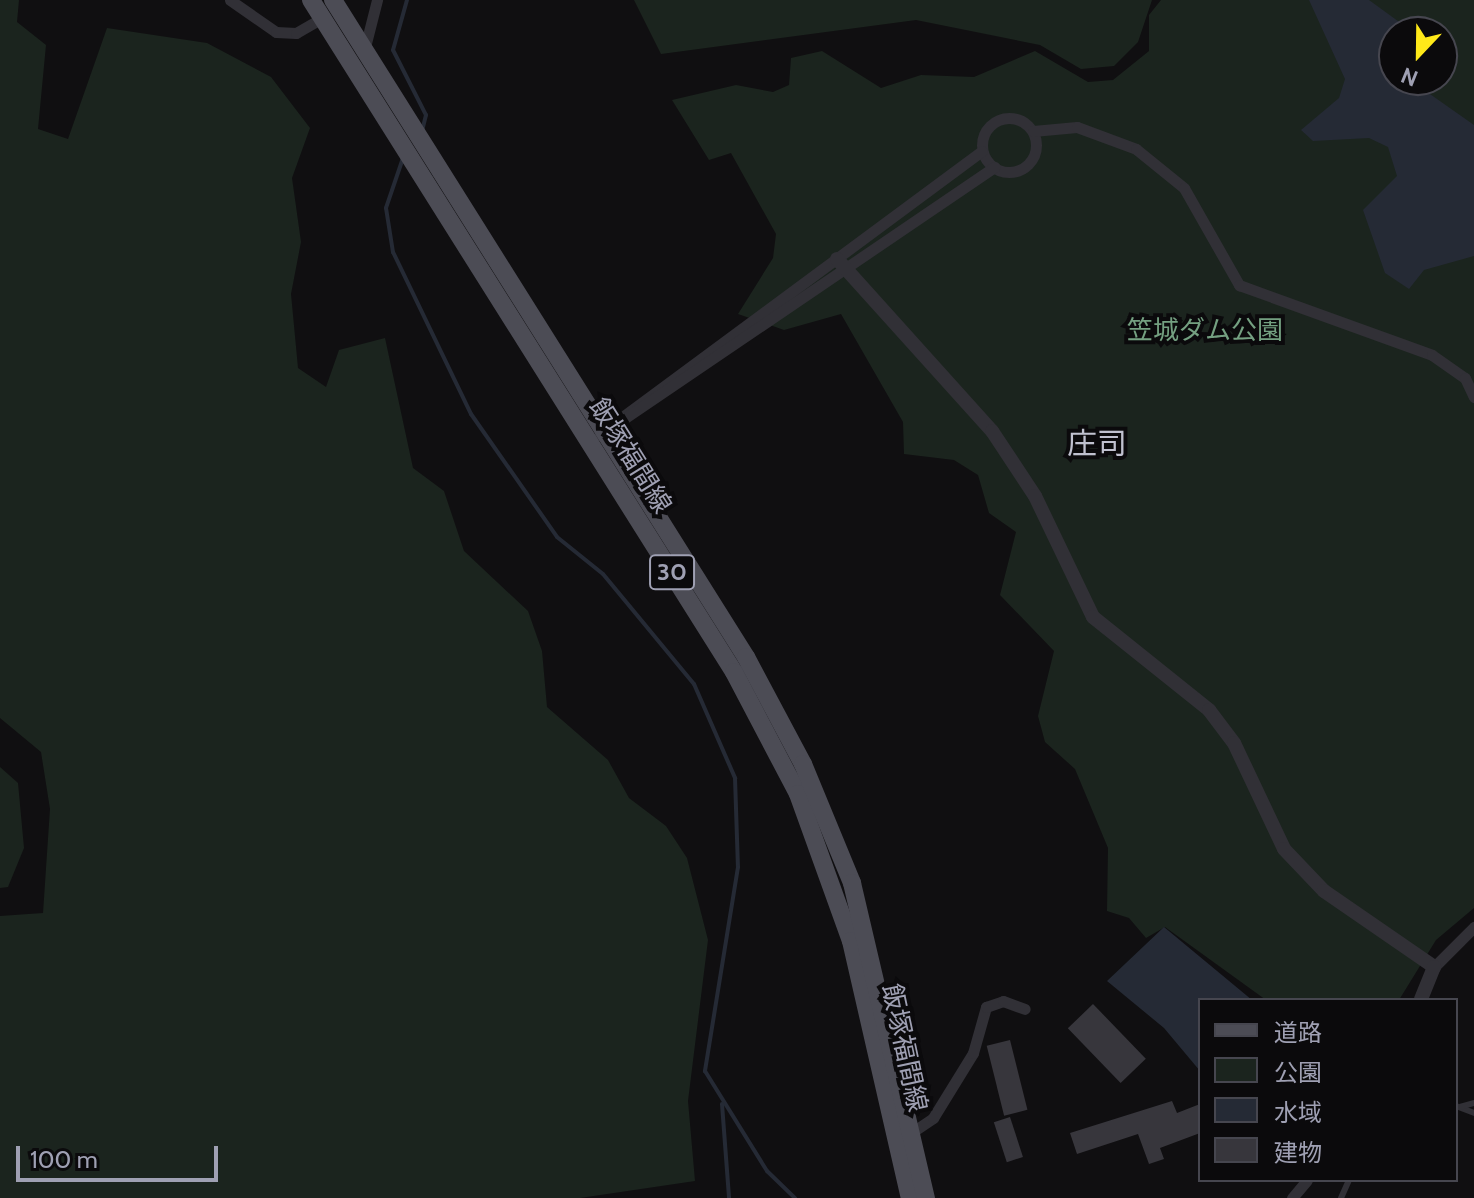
<!DOCTYPE html>
<meta charset="utf-8">
<style>
body{margin:0}
#map{position:relative;width:1474px;height:1198px;overflow:hidden;background:#100f11;font-family:Cabin,"Noto Sans JP",sans-serif}
div>[style]{position:absolute}
[style*='--x']{left:calc(var(--x)*1px);top:calc(var(--y)*1px);width:calc(var(--w)*1px);rotate:calc(var(--a)*1deg)}
.green>*{inset:0;background:#1b241e}
.water>*{inset:0;background:#252a35}
.stream>*{height:4px;margin:-2px;padding:0 2px;transform-origin:2px;border-radius:2px;background:#252a35}
.building>*{inset:0;background:#37363c;transform-origin:0 0}
.service>*{height:6px;margin:-3px;padding:0 3px;transform-origin:3px;border-radius:3px;background:#313036}
.minor>*{height:11px;margin:-5.5px;padding:0 5.5px;transform-origin:5.5px;border-radius:5.5px;background:#313036}
.minor>.ring{margin:-5.5px;padding:0;box-sizing:content-box;background:none;border:11px solid #313036;border-radius:50%}
.tertiary>*{height:14px;margin:-7px;padding:0 7px;transform-origin:7px;border-radius:7px;background:#313036}
.primary>*{height:18px;margin:-9px;padding:0 9px;transform-origin:9px;border-radius:9px;background:#4c4c55}
span{translate:-50% -50%;white-space:nowrap;text-align:center;line-height:1.15;-webkit-text-stroke:8px #0b0a0c;paint-order:stroke}
.shield-label span{padding:2px 6px;background:#0b0a0c;border:2px solid;border-radius:6px;-webkit-text-stroke-width:0}
.shield-label{font-size:24px;color:#9fa0b3;font-weight:700}
.park-label{font-size:26px;color:#74a081}
.street-label{font-size:26px;color:#9fa0b3}
.quarter-label{font-size:30px;color:#c0c1cf}
.legend{position:absolute;left:1198px;top:998px;width:260px;height:184px;box-sizing:border-box;background:#0b0a0c;border:2px solid #46464f;margin:0;padding:10px 14px;list-style:none;font-size:24px;color:#9fa0b3}
.legend li{display:flex;align-items:center;gap:16px;height:40px}
.legend b{width:40px;border:2px solid #46464f}
.north{position:absolute;left:1378px;top:16px;width:80px;height:80px;box-sizing:border-box;background:#0b0a0c;border:2px solid #46464f;border-radius:50%;rotate:202deg;font-size:22px;font-weight:700;line-height:32px;text-align:center;color:#9fa0b3}
.north::after{content:'';display:block;margin:auto;width:28px;height:36px;background:#ffe919;clip-path:polygon(50% 0,100% 100%,50% 72%,0 100%)}
.scale{position:absolute;left:16px;top:1146px;width:202px;height:36px;box-sizing:border-box;border:4px solid #9fa0b3;border-top:0;padding-left:10px;font-size:24px;line-height:28px;white-space:nowrap;color:#9fa0b3;-webkit-text-stroke:6px #0b0a0c;paint-order:stroke}
</style>
<div id="map">
<div class="green">
<i style="clip-path:polygon(0 0,19px 0,17px 22px,46px 45px,38px 129px,68px 139px,107px 28px,207px 43px,271px 77px,310px 128px,292px 178px,301px 242px,291px 294px,298px 368px,326px 387px,339px 350px,385px 338px,413px 468px,444px 491px,464px 551px,528px 611px,542px 651px,547px 707px,608px 760px,629px 798px,666px 826px,687px 858px,708px 940px,688px 1101px,695px 1181px,580px 1198px,0 1198px,0 916px,43px 913px,50px 809px,41px 752px,0 718px)"></i>
<i style="clip-path:polygon(634px 0,1152px 0,1138px 42px,1114px 66px,1081px 69px,1040px 45px,916px 20px,661px 54px)"></i>
<i style="clip-path:polygon(evenodd,1161px 0,1474px 0,1474px 908px,1436px 940px,1399px 1000px,1266px 1000px,1165px 927px,1146px 938px,1129px 918px,1107px 911px,1108px 848px,1075px 769px,1045px 742px,1038px 716px,1054px 651px,1000px 595px,1016px 532px,989px 513px,978px 475px,954px 460px,904px 454px,903px 422px,841px 314px,784px 330px,738px 314px,773px 258px,776px 234px,731px 153px,709px 160px,672px 100px,736px 85px,773px 92px,789px 85px,791px 58px,822px 51px,881px 88px,921px 75px,974px 77px,1035px 51px,1088px 82px,1113px 80px,1149px 51px,1149px 15px,1161px 0,1394px 32px,1442px 32px,1442px 80px,1394px 80px,1394px 32px)"></i>
<i style="clip-path:polygon(0 767px,18px 783px,24px 848px,8px 887px,0 888px)"></i>
</div>
<div class="water">
<i style="clip-path:polygon(1309px 0,1369px 0,1402px 24px,1394px 32px,1394px 80px,1410px 80px,1474px 125px,1474px 256px,1424px 270px,1409px 289px,1385px 273px,1363px 210px,1397px 176px,1388px 147px,1369px 138px,1313px 141px,1301px 130px,1339px 98px,1345px 79px)"></i>
<i style="clip-path:polygon(1164px 927px,1252px 1000px,1200px 1000px,1200px 1071px,1164px 1028px,1107px 981px)"></i>
</div>
<div class="stream">
<i style="--x:407;--y:0;--w:52;--a:105.6"></i>
<i style="--x:393;--y:50;--w:73;--a:63.1"></i>
<i style="--x:426;--y:115;--w:16;--a:104"></i>
<i style="--x:403;--y:158;--w:53;--a:108.8"></i>
<i style="--x:386;--y:208;--w:45;--a:81"></i>
<i style="--x:393;--y:252;--w:180;--a:64.3"></i>
<i style="--x:471;--y:414;--w:150;--a:55"></i>
<i style="--x:557;--y:537;--w:59;--a:38.8"></i>
<i style="--x:603;--y:574;--w:143;--a:50.4"></i>
<i style="--x:694;--y:684;--w:103;--a:66.4"></i>
<i style="--x:735;--y:778;--w:89;--a:88.1"></i>
<i style="--x:738;--y:867;--w:207;--a:99.2"></i>
<i style="--x:705;--y:1071;--w:118;--a:58.2"></i>
<i style="--x:767;--y:1171;--w:39;--a:44"></i>
<i style="--x:722;--y:1104;--w:94;--a:85.7"></i>
</div>
<div class="building">
<i style="left:1093px;top:1004px;width:76px;height:35px;rotate:46deg"></i>
<i style="left:1010px;top:1040px;width:72px;height:24px;rotate:76deg"></i>
<i style="clip-path:polygon(1172px 1101px,1177px 1113px,1200px 1104px,1200px 1133px,1160px 1148px,1164px 1159px,1149px 1164px,1138px 1134px,1077px 1154px,1070px 1133px)"></i>
<i style="left:1010px;top:1117px;width:42px;height:17px;rotate:72deg"></i>
</div>
<div class="service">
<i style="--x:1456;--y:1106;--w:19;--a:21"></i>
<i style="--x:1460;--y:1107;--w:15;--a:-16"></i>
<i style="--x:1341;--y:1198;--w:20;--a:-66"></i>
</div>
<div class="minor">
<i style="--x:230;--y:0;--w:56;--a:34.8"></i>
<i style="--x:276;--y:32;--w:20;--a:3"></i>
<i style="--x:296;--y:33;--w:30;--a:-30"></i>
<i style="--x:364;--y:51;--w:53;--a:-75.7"></i>
<i class="ring" style="left:982px;top:118px;width:43px;height:43px"></i>
<i style="--x:1033;--y:131;--w:44;--a:-5.2"></i>
<i style="--x:1077;--y:127;--w:63;--a:20.4"></i>
<i style="--x:1136;--y:149;--w:62;--a:39.1"></i>
<i style="--x:1184;--y:188;--w:112;--a:60.4"></i>
<i style="--x:1239;--y:285;--w:205;--a:19.9"></i>
<i style="--x:1432;--y:355;--w:40;--a:34.9"></i>
<i style="--x:1465;--y:378;--w:21;--a:65"></i>
<i style="--x:617;--y:421;--w:454;--a:-36.5"></i>
<i style="--x:600;--y:435;--w:477;--a:-34.2"></i>
<i style="--x:1434;--y:967;--w:57;--a:-45"></i>
<i style="--x:905;--y:1137;--w:34;--a:-34"></i>
<i style="--x:933;--y:1118;--w:76;--a:-58.4"></i>
<i style="--x:973;--y:1053;--w:48;--a:-74.2"></i>
<i style="--x:986;--y:1007;--w:18;--a:-19"></i>
<i style="--x:1003;--y:1001;--w:23;--a:20"></i>
<i style="--x:1292;--y:1198;--w:23;--a:-50"></i>
</div>
<div class="tertiary">
<i style="--x:837;--y:259;--w:232;--a:48"></i>
<i style="--x:992;--y:431;--w:78;--a:56.5"></i>
<i style="--x:1035;--y:496;--w:134;--a:64.4"></i>
<i style="--x:1093;--y:617;--w:149;--a:38.7"></i>
<i style="--x:1209;--y:710;--w:41;--a:52.9"></i>
<i style="--x:1234;--y:743;--w:117;--a:64.7"></i>
<i style="--x:1284;--y:849;--w:58;--a:46.4"></i>
<i style="--x:1324;--y:891;--w:134;--a:34.6"></i>
<i style="--x:1434;--y:967;--w:35;--a:112"></i>
</div>
<div class="primary">
<i style="--x:311;--y:0;--w:794;--a:57.81"></i>
<i style="--x:734;--y:672;--w:138;--a:62.3"></i>
<i style="--x:798;--y:794;--w:156;--a:70.2"></i>
<i style="--x:851;--y:941;--w:264;--a:77.1"></i>
<i style="--x:333;--y:0;--w:776;--a:57.85"></i>
<i style="--x:746;--y:657;--w:121;--a:62"></i>
<i style="--x:803;--y:764;--w:129;--a:67.6"></i>
<i style="--x:852;--y:883;--w:324;--a:76.8"></i>
</div>
<div class="shield-label">
<span style="left:672px;top:572px">30</span>
</div>
<div class="park-label">
<span style="left:1205px;top:331px">笠城ダム公園</span>
</div>
<div class="street-label">
<span style="left:630px;top:456px;rotate:58deg">飯塚福間線</span>
<span style="left:904px;top:1048px;rotate:78deg">飯塚福間線</span>
</div>
<div class="quarter-label">
<span style="left:1097px;top:444px">庄司</span>
</div>
<ul class="legend">
<li><b style="height:10px;background:#4c4c55"></b>道路</li>
<li><b style="height:22px;background:#1b241e"></b>公園</li>
<li><b style="height:22px;background:#252a35"></b>水域</li>
<li><b style="height:22px;background:#37363c"></b>建物</li>
</ul>
<div class="north">N</div>
<div class="scale">100 m</div>
</div>
